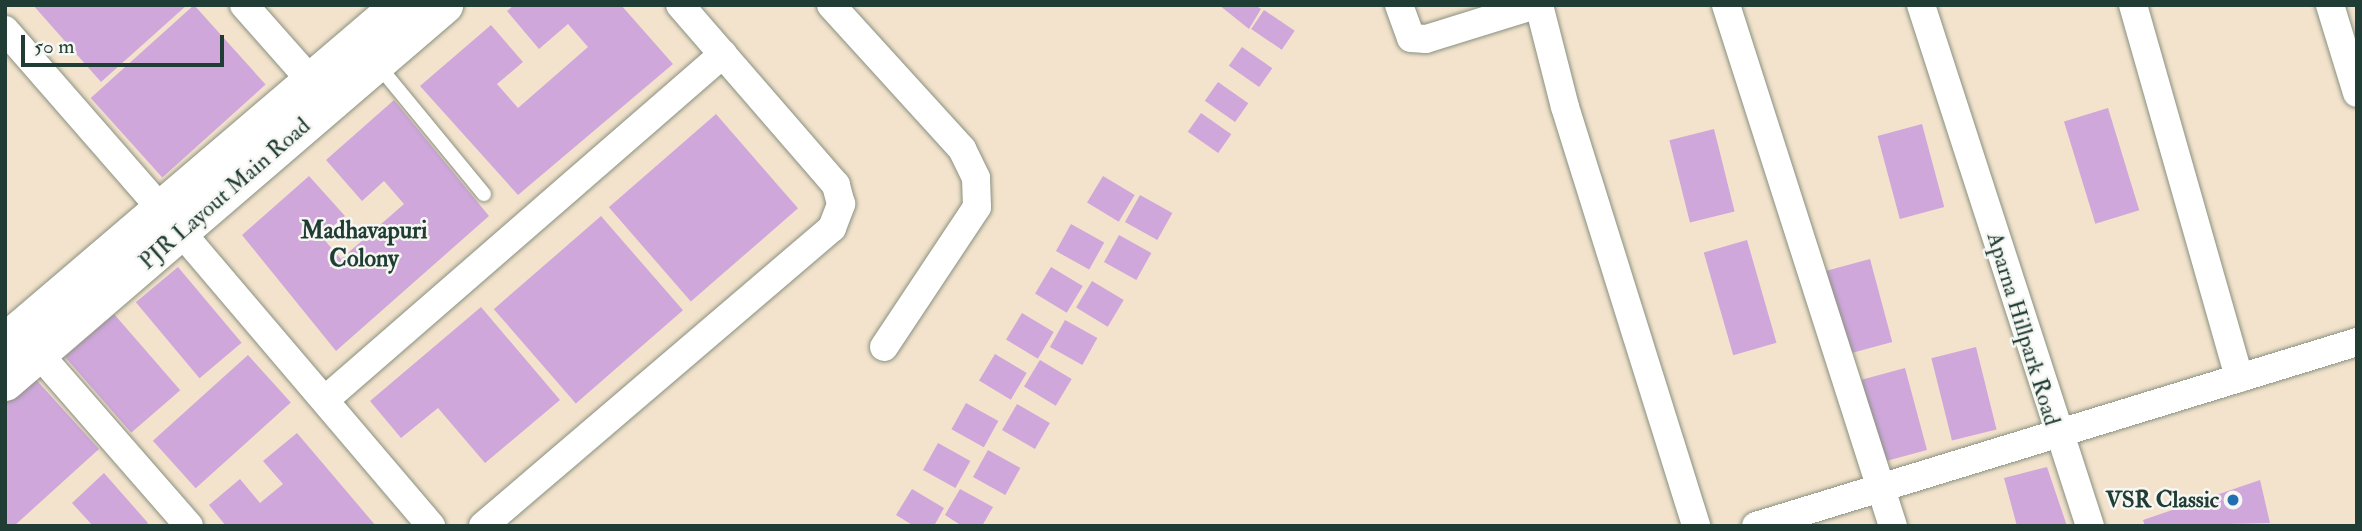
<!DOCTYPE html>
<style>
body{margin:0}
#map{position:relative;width:2362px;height:531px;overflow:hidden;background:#f3e3cc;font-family:"IM FELL Double Pica",serif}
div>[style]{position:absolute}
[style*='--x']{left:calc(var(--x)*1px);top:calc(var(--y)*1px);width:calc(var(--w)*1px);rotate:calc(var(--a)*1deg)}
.building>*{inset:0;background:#cfa7db;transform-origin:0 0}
.roads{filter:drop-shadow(0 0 2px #899080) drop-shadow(0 0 2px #899080)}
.lane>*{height:14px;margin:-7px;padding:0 7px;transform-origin:7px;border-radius:7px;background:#fff}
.street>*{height:28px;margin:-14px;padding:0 14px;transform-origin:14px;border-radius:14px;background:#fff}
.secondary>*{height:38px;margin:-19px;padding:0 19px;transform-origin:19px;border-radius:19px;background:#fff}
.dots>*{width:19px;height:19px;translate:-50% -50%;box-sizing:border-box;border:4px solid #f6f6f2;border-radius:50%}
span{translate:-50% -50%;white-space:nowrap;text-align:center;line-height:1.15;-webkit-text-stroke:5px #f6f6f2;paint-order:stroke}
.street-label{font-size:23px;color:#1f3d34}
.poi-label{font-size:23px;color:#1f3d34;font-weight:700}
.right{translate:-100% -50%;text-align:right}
.neighbourhood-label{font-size:24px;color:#1f3d34;font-weight:700}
.frame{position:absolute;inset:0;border:7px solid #1f3d34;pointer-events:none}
.scale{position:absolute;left:21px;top:35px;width:203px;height:32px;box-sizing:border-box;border:4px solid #1f3d34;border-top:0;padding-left:9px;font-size:21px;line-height:24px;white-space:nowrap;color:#1f3d34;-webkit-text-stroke:5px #f6f6f2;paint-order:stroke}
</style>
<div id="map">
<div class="building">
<i style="clip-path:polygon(33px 5px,187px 5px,101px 82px)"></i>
<i style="left:194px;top:5px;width:107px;height:139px;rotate:48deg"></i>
<i style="clip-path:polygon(514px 5px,621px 5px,673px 64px,518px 195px,420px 86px,491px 25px,523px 62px,497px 84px,518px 108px,588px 47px,568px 24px,539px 49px,507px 11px)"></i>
<i style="clip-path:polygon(1219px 5px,1255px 5px,1261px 9px,1249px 29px)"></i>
<i style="left:1264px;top:10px;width:37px;height:23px;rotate:34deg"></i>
<i style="left:1242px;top:47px;width:37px;height:23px;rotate:35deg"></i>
<i style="left:1218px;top:82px;width:37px;height:23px;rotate:35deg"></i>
<i style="clip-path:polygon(394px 100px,489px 216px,336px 351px,242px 235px,309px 176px,345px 216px,321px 236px,341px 259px,404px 204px,384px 181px,362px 201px,326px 160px)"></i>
<i style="left:2108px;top:108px;width:107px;height:46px;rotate:73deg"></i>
<i style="left:1201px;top:113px;width:37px;height:23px;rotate:35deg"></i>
<i style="left:716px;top:114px;width:125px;height:142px;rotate:49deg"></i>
<i style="left:1922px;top:124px;width:86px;height:46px;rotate:75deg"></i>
<i style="left:1714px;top:129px;width:85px;height:46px;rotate:76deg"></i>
<i style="left:1103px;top:176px;width:37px;height:31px;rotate:31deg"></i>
<i style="left:1140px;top:195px;width:37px;height:31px;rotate:29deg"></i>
<i style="left:601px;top:216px;width:125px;height:142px;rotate:49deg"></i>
<i style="left:1071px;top:224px;width:38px;height:31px;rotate:29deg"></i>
<i style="left:1119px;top:235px;width:37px;height:31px;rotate:29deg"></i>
<i style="left:1747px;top:240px;width:107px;height:45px;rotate:74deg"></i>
<i style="left:1870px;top:259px;width:86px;height:46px;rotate:75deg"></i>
<i style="left:178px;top:267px;width:99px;height:55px;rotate:50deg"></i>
<i style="left:1051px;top:267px;width:37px;height:31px;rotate:31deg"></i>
<i style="left:1092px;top:281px;width:37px;height:31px;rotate:31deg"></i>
<i style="clip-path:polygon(481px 307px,560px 400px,485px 463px,438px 408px,401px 438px,370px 401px)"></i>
<i style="left:1022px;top:313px;width:37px;height:31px;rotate:31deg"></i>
<i style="left:114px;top:314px;width:101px;height:65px;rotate:49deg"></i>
<i style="left:1065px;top:320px;width:37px;height:31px;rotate:29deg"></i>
<i style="left:1976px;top:347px;width:85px;height:46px;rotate:76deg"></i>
<i style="left:995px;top:354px;width:37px;height:31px;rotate:31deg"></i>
<i style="left:248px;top:355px;width:64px;height:128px;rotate:48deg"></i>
<i style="left:1040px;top:360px;width:37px;height:31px;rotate:31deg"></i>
<i style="left:1905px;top:368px;width:85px;height:45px;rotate:75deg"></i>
<i style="clip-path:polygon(30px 373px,99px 449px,14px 526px,7px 526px,5px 395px)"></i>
<i style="left:966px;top:403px;width:37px;height:30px;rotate:29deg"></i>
<i style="left:1017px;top:404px;width:38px;height:30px;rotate:30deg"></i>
<i style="clip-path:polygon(297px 433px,376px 526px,226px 526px,209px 505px,240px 479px,260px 503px,283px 484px,263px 461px)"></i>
<i style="left:938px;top:443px;width:37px;height:31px;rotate:29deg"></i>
<i style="left:988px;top:450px;width:37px;height:31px;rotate:29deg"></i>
<i style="clip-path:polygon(2047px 467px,2067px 526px,2017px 526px,2004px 478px)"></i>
<i style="clip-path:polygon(104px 473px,148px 523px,145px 526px,93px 526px,72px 503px)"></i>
<i style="clip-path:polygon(2260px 480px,2270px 523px,2145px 526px,2143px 520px)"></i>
<i style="clip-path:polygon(912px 489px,944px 508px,934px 526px,914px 526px,896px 515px)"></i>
<i style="clip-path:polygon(960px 489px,993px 507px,982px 526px,962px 526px,945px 515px)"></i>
</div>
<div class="roads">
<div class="lane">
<i style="--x:378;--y:65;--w:167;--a:50.6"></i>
</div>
<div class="street">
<i style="--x:244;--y:5;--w:104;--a:48.5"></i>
<i style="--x:831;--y:5;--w:195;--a:47.7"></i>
<i style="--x:962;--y:149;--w:32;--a:64"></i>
<i style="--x:976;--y:178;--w:29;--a:88"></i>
<i style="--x:977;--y:207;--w:168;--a:123.6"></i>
<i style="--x:1399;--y:5;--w:35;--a:70"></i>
<i style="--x:1411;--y:38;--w:15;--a:4"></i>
<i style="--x:1426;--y:39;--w:115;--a:-17.2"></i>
<i style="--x:1539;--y:5;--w:105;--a:75.7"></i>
<i style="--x:1565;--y:107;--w:439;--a:72.6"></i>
<i style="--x:1726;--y:5;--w:547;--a:72.23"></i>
<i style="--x:1921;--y:5;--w:548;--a:72.03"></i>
<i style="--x:2133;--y:5;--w:388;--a:74.1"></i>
<i style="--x:2330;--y:5;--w:92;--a:72.9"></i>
<i style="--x:5;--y:30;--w:240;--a:48.9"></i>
<i style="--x:181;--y:232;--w:386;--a:49.6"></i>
<i style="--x:39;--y:354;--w:228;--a:48.9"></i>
<i style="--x:326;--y:399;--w:526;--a:-40.99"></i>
<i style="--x:483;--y:526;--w:459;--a:-40.5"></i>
<i style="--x:832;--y:228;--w:26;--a:-69"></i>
<i style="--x:841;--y:204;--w:20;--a:-105"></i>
<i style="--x:836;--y:185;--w:238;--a:-130.9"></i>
<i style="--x:1756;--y:526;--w:629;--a:-17.02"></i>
</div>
<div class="secondary">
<i style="--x:5;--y:343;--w:521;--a:-40.48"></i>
<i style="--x:5;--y:382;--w:579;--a:-40.65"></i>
</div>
</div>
<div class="dots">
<i style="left:2233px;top:500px;background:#1f6fb2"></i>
</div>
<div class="street-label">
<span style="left:225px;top:194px;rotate:-41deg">PJR Layout Main Road</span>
<span style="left:2023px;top:329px;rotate:73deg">Aparna Hillpark Road</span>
</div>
<div class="poi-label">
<span class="right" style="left:2219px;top:500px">VSR Classic</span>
</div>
<div class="neighbourhood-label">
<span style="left:364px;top:245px">Madhavapuri<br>Colony</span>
</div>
<div class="frame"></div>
<div class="scale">50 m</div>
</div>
